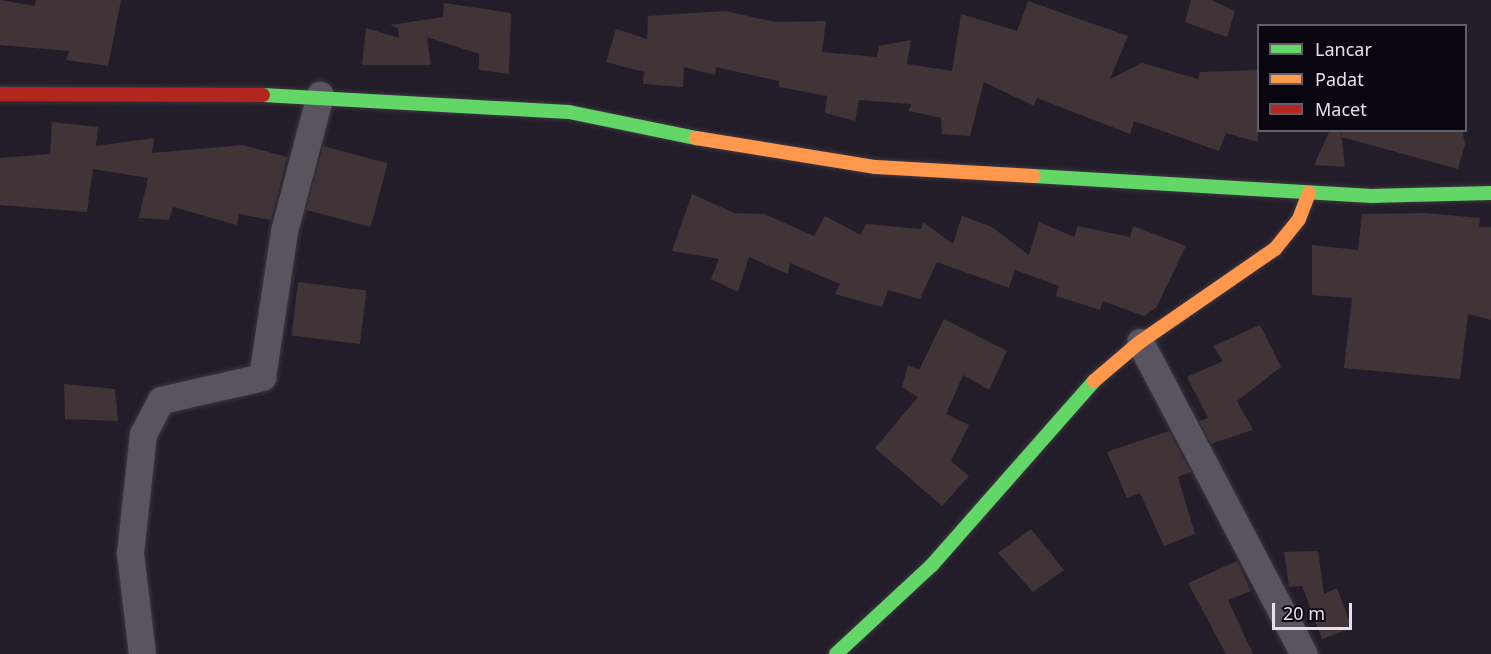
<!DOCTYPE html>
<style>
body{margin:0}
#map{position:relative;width:1491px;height:654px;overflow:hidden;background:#231d29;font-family:"Noto Sans",sans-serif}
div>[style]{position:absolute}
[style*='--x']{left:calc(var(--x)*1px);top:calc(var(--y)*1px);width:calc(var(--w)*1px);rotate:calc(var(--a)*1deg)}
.building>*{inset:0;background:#413437;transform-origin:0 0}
.roads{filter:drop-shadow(0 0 2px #3b3741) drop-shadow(0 0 2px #3b3741)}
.street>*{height:27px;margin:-13.5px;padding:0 13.5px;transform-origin:13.5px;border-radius:13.5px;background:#59545e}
.fast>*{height:14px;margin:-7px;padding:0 7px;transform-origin:7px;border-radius:7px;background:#63d668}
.slow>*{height:14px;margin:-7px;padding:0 7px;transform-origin:7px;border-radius:7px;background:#ff974d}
.jam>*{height:14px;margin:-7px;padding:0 7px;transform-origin:7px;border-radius:7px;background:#b3261e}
span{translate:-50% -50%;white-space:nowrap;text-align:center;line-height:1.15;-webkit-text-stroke:6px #0a060f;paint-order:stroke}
.legend{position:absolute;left:1257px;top:24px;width:210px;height:108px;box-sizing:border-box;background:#0a060f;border:2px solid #625d69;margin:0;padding:8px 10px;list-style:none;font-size:18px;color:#e6dfef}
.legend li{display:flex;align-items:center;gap:12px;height:30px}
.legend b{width:30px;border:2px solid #625d69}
.scale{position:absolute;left:1272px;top:603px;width:80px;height:27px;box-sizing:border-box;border:3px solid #e6dfef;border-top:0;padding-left:8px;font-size:18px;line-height:21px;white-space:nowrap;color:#e6dfef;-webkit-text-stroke:4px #0a060f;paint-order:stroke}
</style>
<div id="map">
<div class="building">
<i style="clip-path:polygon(0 0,35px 6px,36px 0,121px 0,108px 66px,66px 60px,69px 51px,0 45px)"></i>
<i style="clip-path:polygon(1191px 0,1211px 0,1235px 11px,1227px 37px,1185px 22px)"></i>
<i style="clip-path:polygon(1028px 1px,1128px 36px,1110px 79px,1142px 63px,1198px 79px,1200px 72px,1258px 70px,1258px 142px,1226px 133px,1219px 151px,1134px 121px,1130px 134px,1037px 98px,1034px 106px,984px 82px,970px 136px,942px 134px,941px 118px,909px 111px,911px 104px,859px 100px,855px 121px,825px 113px,827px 96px,779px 87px,779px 81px,716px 67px,715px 75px,684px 67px,683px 87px,643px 84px,644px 72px,606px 62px,616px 29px,647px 39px,648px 16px,725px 11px,776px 22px,826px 21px,822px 52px,877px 57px,879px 46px,911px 40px,907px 64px,952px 71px,961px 14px,1017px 31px)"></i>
<i style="clip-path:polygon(444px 3px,511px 13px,509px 74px,479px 70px,479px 54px,427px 37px,431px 65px,362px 65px,366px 28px,399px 38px,398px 28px,390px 25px,443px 17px)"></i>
<i style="clip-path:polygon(52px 122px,98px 127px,96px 146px,154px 138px,152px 153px,243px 145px,287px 157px,271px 220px,239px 214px,237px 225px,173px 207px,169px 220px,139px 218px,148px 178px,93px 169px,87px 212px,0 205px,0 158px,50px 154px)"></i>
<i style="clip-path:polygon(1330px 130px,1341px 130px,1345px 167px,1314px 165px)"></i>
<i style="clip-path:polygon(1342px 130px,1462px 130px,1465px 144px,1458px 169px,1342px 137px)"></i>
<i style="left:323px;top:146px;width:67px;height:66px;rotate:15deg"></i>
<i style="clip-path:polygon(692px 194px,734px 213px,764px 214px,814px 236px,825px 216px,861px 235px,866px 224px,921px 229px,923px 222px,953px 244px,962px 216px,992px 227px,1029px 255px,1039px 222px,1074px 237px,1078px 226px,1130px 237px,1133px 226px,1186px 246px,1156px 308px,1144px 316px,1103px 301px,1100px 310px,1056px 296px,1059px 286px,1015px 270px,1009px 288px,937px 262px,920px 299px,888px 290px,882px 307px,835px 294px,840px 284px,790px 263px,788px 274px,749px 257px,738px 292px,711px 279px,719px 259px,672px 251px)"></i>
<i style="clip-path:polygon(1424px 213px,1480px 218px,1479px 227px,1491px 227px,1491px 320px,1468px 314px,1460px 379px,1344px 368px,1352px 298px,1312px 295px,1312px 245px,1358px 250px,1362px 214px)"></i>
<i style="left:298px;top:282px;width:69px;height:54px;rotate:7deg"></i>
<i style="clip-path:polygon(944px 319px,1007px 351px,989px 390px,963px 375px,946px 414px,969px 425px,951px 461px,969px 476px,942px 506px,875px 448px,918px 397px,902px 387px,908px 365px,919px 370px)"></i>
<i style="clip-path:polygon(1260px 325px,1281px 367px,1237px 401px,1253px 430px,1211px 444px,1199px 421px,1208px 418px,1187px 377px,1223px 361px,1213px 346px)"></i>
<i style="clip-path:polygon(64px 384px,115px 389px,118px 421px,65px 419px)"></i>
<i style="clip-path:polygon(1169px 431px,1191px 472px,1178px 477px,1195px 534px,1164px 546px,1140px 493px,1127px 498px,1107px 452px)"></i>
<i style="clip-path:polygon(1031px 529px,1064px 570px,1033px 592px,998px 553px)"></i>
<i style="clip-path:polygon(1318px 551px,1324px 594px,1337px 588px,1352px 628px,1322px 639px,1302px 586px,1289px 587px,1284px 552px)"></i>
<i style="clip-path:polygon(1237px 561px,1251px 591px,1228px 600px,1253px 654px,1226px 654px,1188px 583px)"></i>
</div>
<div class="roads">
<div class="street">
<i style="--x:1140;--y:342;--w:352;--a:62.3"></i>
<i style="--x:142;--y:654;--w:102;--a:-96.8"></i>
<i style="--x:130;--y:553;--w:120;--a:-83.8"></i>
<i style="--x:143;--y:434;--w:38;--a:-62"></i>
<i style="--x:161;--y:400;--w:104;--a:-12.8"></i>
<i style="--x:262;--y:377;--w:148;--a:-81.4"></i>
<i style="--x:284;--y:231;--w:141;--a:-75.2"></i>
</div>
<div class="fast">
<i style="--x:263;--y:95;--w:306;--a:3.2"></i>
<i style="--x:569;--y:112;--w:130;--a:11.6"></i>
<i style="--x:1034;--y:176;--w:338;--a:3.4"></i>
<i style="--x:1371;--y:196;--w:120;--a:-1.4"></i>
<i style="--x:836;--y:654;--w:131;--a:-42.8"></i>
<i style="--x:932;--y:565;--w:245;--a:-48.6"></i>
</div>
<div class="slow">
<i style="--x:696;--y:138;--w:182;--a:9.2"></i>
<i style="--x:876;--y:167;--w:158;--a:3.3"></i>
<i style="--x:1094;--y:381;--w:60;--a:-40.3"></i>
<i style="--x:1140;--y:342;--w:164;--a:-34.6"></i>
<i style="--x:1275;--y:249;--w:38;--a:-51"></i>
<i style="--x:1299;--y:219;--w:28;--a:-69"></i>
</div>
<div class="jam">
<i style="--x:0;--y:94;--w:263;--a:0.2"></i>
</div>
</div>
<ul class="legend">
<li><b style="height:8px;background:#63d668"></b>Lancar</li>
<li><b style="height:8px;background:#ff974d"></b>Padat</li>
<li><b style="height:8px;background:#b3261e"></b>Macet</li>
</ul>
<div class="scale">20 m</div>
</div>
